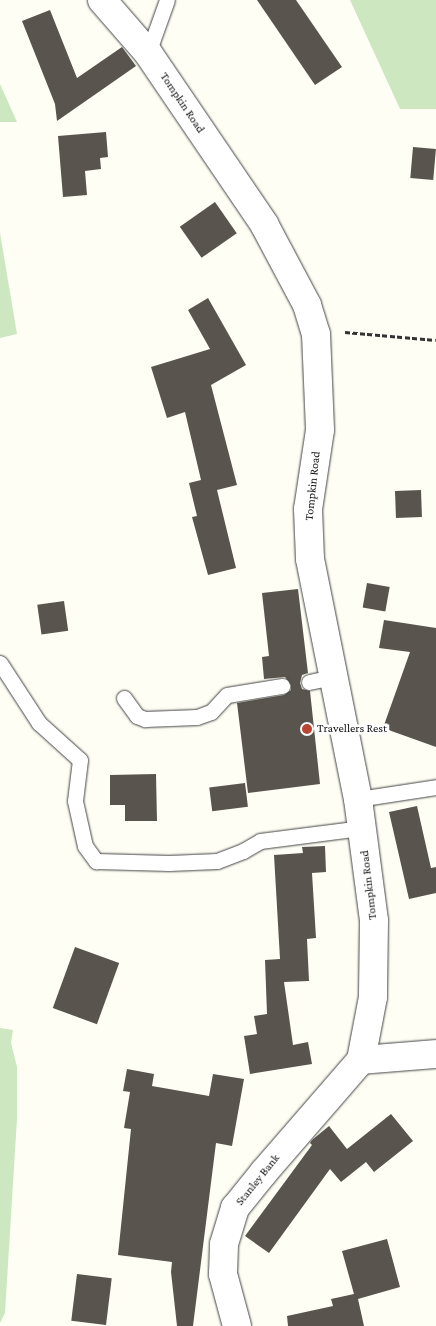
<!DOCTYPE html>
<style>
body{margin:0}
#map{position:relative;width:436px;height:1326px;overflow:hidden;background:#fefef5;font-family:"Crimson Pro",serif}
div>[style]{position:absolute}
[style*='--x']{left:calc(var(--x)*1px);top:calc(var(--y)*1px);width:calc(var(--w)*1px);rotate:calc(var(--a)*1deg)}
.green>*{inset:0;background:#cde7c0}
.building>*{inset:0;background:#59544e;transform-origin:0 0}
.path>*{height:3px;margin-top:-1.5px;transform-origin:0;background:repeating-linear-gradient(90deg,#333 0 5px,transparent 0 7.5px)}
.roads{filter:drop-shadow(0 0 1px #444) drop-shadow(0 0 1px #444)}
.service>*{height:15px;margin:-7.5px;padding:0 7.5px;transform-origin:7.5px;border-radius:7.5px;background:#fff}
.minor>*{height:28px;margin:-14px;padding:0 14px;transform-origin:14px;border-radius:14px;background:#fff}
.dots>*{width:14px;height:14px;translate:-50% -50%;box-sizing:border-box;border:2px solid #fff;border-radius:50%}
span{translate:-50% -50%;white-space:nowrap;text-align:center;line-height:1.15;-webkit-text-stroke:5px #fff;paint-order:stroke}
.street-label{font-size:12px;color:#111}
.poi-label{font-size:12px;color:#111}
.left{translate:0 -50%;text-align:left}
</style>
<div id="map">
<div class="green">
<i style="clip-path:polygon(350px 0,436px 0,436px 109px,400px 109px)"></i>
<i style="clip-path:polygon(0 84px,17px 122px,0 122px)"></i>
<i style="clip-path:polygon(0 233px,17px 334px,0 338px)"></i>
<i style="clip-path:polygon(0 1028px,13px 1030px,11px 1043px,17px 1067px,17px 1119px,5px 1313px,0 1323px)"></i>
</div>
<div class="building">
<i style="clip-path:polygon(257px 0,296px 0,342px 67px,315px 85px)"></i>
<i style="clip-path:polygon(50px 10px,77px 78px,122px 47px,136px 66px,57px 121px,55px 104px,22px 21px)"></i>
<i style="clip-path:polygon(106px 132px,108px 157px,100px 158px,101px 169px,85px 171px,87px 195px,63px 197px,58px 136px)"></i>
<i style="left:413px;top:147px;width:23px;height:31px;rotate:5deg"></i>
<i style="left:215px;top:202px;width:38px;height:43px;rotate:55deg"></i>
<i style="clip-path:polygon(208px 298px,246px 365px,211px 385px,237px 485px,217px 490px,236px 568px,208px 575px,192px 517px,197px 516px,189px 483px,201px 480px,185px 412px,167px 418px,151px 367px,210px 349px,188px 310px)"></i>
<i style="left:421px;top:490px;width:27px;height:26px;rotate:88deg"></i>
<i style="left:367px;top:583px;width:23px;height:25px;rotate:10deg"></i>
<i style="clip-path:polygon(298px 589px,308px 673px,302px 675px,300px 683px,302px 689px,310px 691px,320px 784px,248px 793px,237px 703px,284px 695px,291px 690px,291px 685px,285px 677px,264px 679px,262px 657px,269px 656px,262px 593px)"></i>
<i style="left:64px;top:601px;width:30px;height:27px;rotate:82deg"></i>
<i style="clip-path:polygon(384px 620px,436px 628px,436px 747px,383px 728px,410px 652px,379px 648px)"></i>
<i style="clip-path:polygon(156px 774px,157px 821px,125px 821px,125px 805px,110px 805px,110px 775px)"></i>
<i style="left:245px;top:783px;width:24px;height:36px;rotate:83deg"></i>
<i style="clip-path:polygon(417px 806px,431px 868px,436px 867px,436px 893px,409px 899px,389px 812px)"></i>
<i style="clip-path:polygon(325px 846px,326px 872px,312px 873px,316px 938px,307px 939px,309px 981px,284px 982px,293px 1045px,308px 1042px,312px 1064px,250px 1074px,244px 1036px,257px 1034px,254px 1016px,267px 1014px,265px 960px,280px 959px,274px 855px,303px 853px,302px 847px)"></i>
<i style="left:75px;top:947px;width:47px;height:65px;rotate:20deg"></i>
<i style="clip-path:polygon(127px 1069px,154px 1074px,152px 1086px,209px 1096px,213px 1074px,244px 1079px,232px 1146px,216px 1143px,193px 1326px,177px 1326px,171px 1272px,172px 1262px,118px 1255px,131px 1129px,124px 1128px,130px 1092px,123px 1091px)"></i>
<i style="clip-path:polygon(391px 1114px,413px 1141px,374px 1172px,366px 1162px,341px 1182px,330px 1169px,269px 1253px,245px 1236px,312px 1145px,310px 1143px,312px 1140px,329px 1126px,347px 1149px)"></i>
<i style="clip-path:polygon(387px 1239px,400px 1287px,358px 1299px,364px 1326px,288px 1326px,287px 1316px,333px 1306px,331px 1299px,354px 1294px,342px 1251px)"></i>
<i style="left:77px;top:1274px;width:35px;height:47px;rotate:7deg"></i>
</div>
<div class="path">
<i style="--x:345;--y:332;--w:91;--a:5"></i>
</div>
<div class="roads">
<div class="service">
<i style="--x:148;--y:53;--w:56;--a:-70.3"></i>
<i style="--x:0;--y:663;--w:72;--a:57"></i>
<i style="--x:39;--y:723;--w:55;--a:42.1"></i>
<i style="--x:80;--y:760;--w:41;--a:97"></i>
<i style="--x:75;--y:801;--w:46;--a:77.5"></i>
<i style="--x:85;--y:846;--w:19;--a:54"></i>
<i style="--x:96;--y:861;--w:73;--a:1.6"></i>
<i style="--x:169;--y:863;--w:48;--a:-2.4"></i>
<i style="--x:217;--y:861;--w:28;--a:-21"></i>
<i style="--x:243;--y:851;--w:20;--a:-30"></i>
<i style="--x:260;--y:841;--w:103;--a:-7.3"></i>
<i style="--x:309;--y:682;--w:25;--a:-12"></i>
<i style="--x:124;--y:698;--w:22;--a:54"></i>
<i style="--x:137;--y:716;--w:9;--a:21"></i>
<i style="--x:145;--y:719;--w:52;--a:-2.2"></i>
<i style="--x:197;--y:717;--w:15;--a:-20"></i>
<i style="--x:211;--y:712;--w:23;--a:-47"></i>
<i style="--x:227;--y:695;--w:56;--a:-9.3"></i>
<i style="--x:358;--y:799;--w:79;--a:-8.7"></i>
</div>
<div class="minor">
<i style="--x:102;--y:0;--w:70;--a:49"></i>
<i style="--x:148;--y:53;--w:207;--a:55.8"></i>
<i style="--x:264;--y:224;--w:92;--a:62"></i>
<i style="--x:307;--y:305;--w:30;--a:73"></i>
<i style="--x:316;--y:334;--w:96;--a:87.6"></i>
<i style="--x:320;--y:430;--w:80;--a:98.6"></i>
<i style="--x:308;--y:509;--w:50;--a:87.7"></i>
<i style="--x:310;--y:559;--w:245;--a:78.7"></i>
<i style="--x:358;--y:799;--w:123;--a:82.5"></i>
<i style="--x:374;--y:921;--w:76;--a:90.8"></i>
<i style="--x:373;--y:997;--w:64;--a:100.8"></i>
<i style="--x:361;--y:1060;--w:75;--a:-4.6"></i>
<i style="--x:237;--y:1326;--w:54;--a:-105.1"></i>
<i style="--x:223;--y:1274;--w:30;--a:-88"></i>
<i style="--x:224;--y:1244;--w:38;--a:-73"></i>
<i style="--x:235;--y:1208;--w:46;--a:-51.1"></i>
<i style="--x:264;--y:1172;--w:148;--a:-49.1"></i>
</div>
</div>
<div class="dots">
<i style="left:307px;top:729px;background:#b84632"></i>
</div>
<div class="street-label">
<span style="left:182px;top:103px;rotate:56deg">Tompkin Road</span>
<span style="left:313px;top:486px;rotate:-84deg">Tompkin Road</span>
<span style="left:369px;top:885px;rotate:-97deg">Tompkin Road</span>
<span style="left:258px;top:1180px;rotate:-51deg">Stanley Bank</span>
</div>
<div class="poi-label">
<span class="left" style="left:317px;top:729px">Travellers Rest</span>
</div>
</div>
